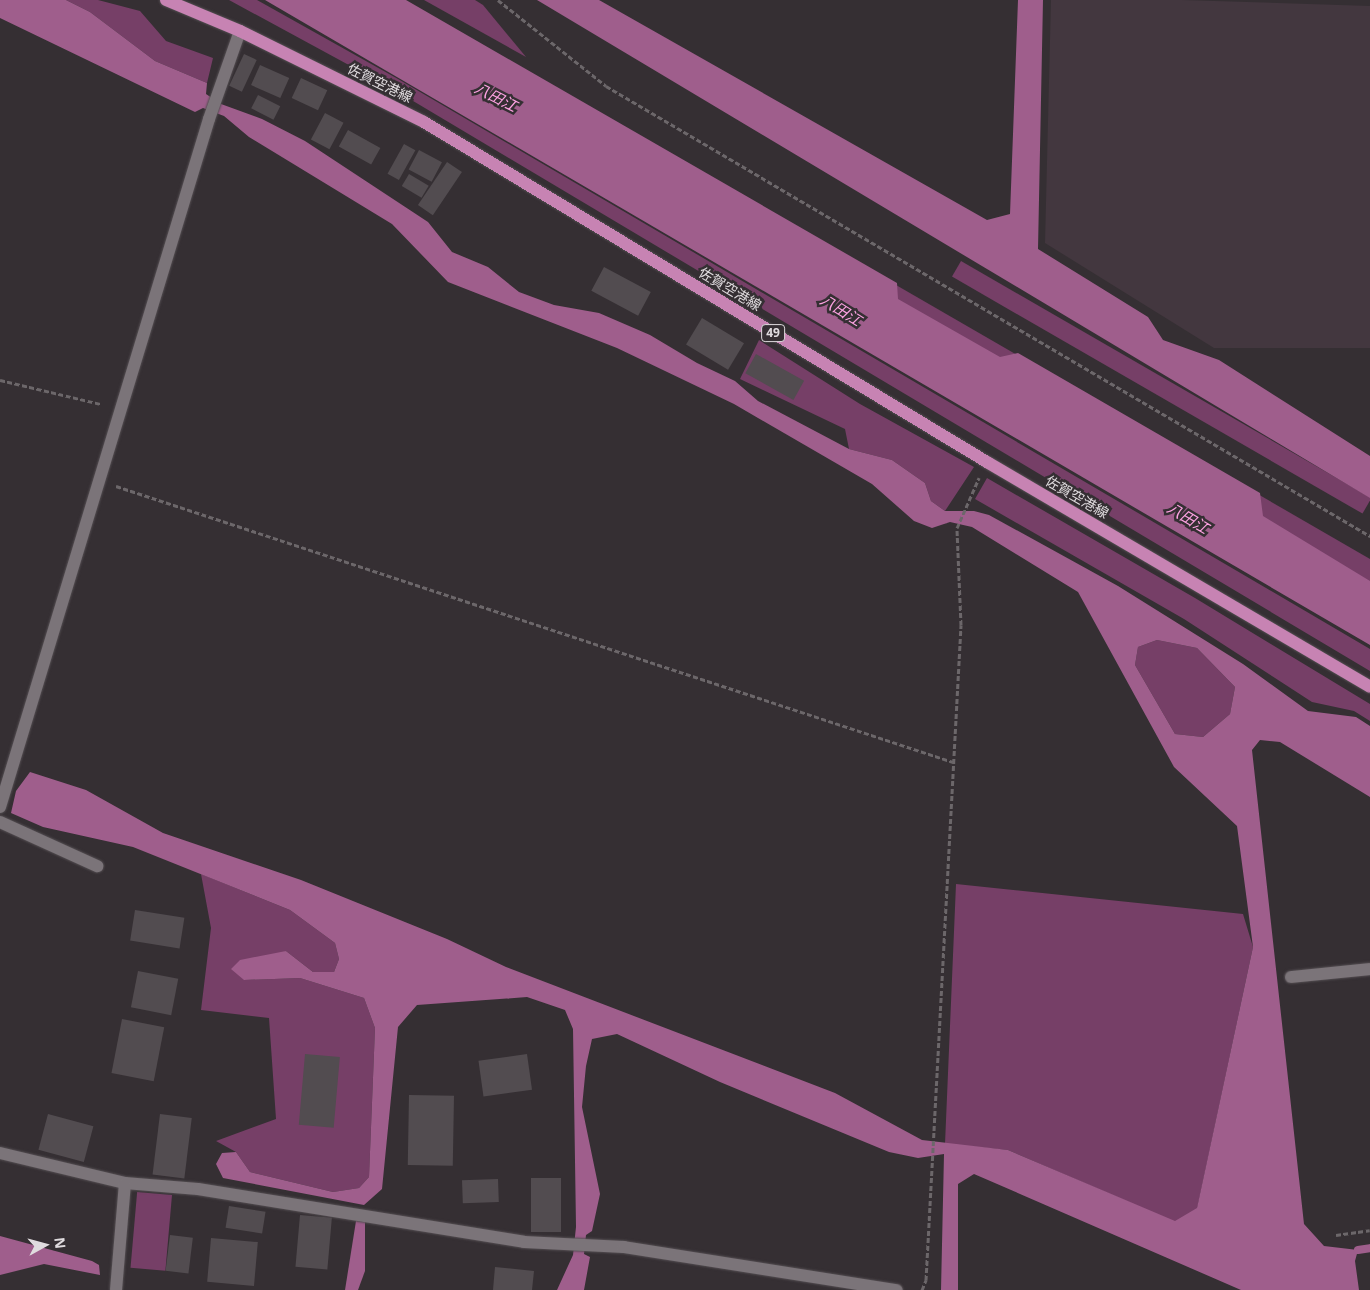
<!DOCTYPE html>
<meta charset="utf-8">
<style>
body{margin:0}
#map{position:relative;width:1370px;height:1290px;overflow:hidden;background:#352f33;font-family:"Open Sans","Noto Sans JP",sans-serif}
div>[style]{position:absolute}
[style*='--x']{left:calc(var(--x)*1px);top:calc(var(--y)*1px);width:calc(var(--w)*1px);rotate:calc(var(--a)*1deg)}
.built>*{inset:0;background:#43373f}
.green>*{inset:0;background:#763f67;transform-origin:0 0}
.water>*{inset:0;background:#9f5e8c}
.stream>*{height:8px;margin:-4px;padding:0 4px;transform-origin:4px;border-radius:4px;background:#9f5e8c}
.building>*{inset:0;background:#524c50;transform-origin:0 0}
.path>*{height:3px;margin-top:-1.5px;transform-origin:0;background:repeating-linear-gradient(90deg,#6c676a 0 5px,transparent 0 7.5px)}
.roads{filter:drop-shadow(0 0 1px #544e52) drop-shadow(0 0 1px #544e52)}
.service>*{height:12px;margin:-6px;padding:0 6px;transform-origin:6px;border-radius:6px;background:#7b7479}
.minor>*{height:12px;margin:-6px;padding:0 6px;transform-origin:6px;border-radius:6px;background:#7b7479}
.primary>*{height:12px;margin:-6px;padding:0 6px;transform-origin:6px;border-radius:6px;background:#c783b3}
span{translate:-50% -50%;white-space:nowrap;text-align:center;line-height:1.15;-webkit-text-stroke:5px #352f33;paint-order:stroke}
.shield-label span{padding:1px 4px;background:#352f33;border:1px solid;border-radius:4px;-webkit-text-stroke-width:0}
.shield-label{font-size:12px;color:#e0dcdf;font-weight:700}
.street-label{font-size:14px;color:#e0dcdf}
.water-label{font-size:15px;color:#fda2e2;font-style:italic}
.north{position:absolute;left:20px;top:1220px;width:50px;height:50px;-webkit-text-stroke:4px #352f33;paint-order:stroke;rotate:83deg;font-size:14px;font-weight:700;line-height:20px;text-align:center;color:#e0dcdf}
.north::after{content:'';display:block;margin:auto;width:18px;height:22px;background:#e0dcdf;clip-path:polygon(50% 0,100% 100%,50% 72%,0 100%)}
</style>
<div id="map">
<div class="built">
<i style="clip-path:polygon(1051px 0,1182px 0,1370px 6px,1370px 348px,1214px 348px,1045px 243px)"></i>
</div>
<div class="green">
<i style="clip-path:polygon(66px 0,98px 0,140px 11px,166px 41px,213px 58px,207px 83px,155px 61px,90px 12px)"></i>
<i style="clip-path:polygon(229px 0,257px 0,398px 79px,1370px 649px,1370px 671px,393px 89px)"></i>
<i style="clip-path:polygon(403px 0,1370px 559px,1370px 600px)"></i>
<i style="clip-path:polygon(424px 0,475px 0,483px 5px,526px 57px)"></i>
<i style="left:961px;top:261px;width:474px;height:18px;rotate:30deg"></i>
<i style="clip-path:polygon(759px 340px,860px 404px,974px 467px,945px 511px,931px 501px,925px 483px,892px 460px,849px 449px,845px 429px,740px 379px)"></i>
<i style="clip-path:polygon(987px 478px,1195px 598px,1370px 704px,1370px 721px,1354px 711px,1312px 702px,1184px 619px,975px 499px)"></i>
<i style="clip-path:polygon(1157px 640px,1197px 648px,1235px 687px,1230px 714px,1203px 737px,1175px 734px,1135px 665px,1138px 647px)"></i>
<i style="clip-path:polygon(201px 874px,290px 910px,335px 943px,339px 959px,334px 972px,313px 972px,286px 951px,244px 980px,300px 978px,364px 998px,375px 1028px,369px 1177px,359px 1188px,333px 1192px,250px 1172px,236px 1152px,216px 1141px,276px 1119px,269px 1018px,201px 1010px,211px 928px)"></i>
<i style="clip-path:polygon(956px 884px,1243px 914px,1253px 947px,1197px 1209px,1175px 1222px,1008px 1150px,945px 1144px)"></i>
<i style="left:172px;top:1195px;width:76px;height:35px;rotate:95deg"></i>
</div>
<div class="water">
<i style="clip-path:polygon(evenodd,0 0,66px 0,90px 12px,155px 61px,207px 83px,206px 94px,221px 104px,262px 119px,305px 141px,428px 222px,452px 252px,488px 267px,519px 292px,554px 305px,599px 313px,650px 335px,697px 363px,735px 381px,758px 401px,849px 449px,892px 460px,925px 483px,931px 501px,945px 511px,974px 511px,989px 515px,1118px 586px,1243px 664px,1308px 711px,1356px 717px,1370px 726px,1370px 797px,1280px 742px,1260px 740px,1252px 750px,1304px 1224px,1324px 1246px,1358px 1250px,1355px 1261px,1359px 1290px,1241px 1290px,974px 1174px,958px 1184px,958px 1290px,941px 1290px,944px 1154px,918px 1158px,889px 1152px,720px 1082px,617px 1034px,592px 1039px,586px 1066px,582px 1107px,600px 1194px,592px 1231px,586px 1235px,584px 1254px,590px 1257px,584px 1290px,557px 1290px,573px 1255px,576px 1227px,573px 1029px,565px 1010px,527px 997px,417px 1005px,398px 1027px,382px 1189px,364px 1205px,223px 1178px,216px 1164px,222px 1153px,236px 1152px,250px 1172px,333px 1192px,359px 1188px,369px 1177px,375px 1028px,364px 998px,300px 978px,244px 980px,231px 969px,240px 960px,286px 951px,313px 972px,334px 972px,339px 959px,335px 943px,290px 910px,133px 847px,43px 827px,11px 813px,16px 791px,30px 772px,86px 790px,163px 833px,301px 880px,447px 939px,506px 967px,835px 1093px,922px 1140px,1008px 1150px,1175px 1221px,1197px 1208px,1253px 947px,1237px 826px,1174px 767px,1078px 592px,972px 527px,950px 522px,932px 528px,914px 521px,872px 484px,734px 404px,617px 348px,448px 282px,392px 224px,249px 137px,224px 116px,203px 108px,195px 112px,0 18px,0 0,1157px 640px,1197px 648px,1235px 687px,1230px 714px,1203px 737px,1175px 734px,1135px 665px,1138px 647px,1157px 640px)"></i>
<i style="clip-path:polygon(265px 0,406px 0,897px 283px,898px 299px,1000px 357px,1018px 353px,1260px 493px,1263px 516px,1370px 581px,1370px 645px)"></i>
<i style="clip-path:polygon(537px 0,599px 0,987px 220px,1010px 214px,1018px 0,1043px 0,1038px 249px,1148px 317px,1163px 340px,1219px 360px,1370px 456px,1370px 498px)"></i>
<i style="clip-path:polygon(356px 1221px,365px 1222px,365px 1271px,358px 1290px,345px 1290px)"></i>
<i style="clip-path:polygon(0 1236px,92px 1261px,99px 1265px,100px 1275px,44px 1264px,0 1275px)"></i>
</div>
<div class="stream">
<i style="--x:1358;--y:1250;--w:12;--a:-9"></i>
</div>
<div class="building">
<i style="left:244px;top:54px;width:14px;height:35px;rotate:25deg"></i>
<i style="left:260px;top:65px;width:32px;height:22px;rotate:24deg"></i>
<i style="left:301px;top:78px;width:29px;height:22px;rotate:25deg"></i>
<i style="left:258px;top:95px;width:25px;height:15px;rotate:27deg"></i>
<i style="left:325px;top:113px;width:21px;height:30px;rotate:28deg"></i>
<i style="left:348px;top:130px;width:37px;height:19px;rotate:29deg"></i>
<i style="left:404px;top:144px;width:13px;height:34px;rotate:29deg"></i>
<i style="left:419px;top:150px;width:26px;height:22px;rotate:28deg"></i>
<i style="left:447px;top:162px;width:18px;height:52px;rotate:34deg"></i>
<i style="left:409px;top:174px;width:23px;height:14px;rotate:31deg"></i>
<i style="left:604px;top:267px;width:53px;height:27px;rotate:28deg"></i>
<i style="left:702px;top:318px;width:49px;height:31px;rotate:31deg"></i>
<i style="left:756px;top:354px;width:55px;height:22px;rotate:29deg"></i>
<i style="left:135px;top:910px;width:50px;height:31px;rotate:9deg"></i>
<i style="left:138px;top:971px;width:41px;height:37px;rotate:11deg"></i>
<i style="left:122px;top:1019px;width:43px;height:55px;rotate:11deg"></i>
<i style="left:305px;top:1054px;width:35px;height:71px;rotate:5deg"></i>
<i style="left:527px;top:1054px;width:36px;height:49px;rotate:82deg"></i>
<i style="left:409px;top:1095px;width:45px;height:70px;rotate:1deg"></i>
<i style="left:48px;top:1114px;width:47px;height:37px;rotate:15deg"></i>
<i style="left:160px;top:1114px;width:32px;height:61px;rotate:7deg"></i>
<i style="left:531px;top:1178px;width:30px;height:54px"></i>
<i style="left:498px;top:1179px;width:23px;height:36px;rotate:88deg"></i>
<i style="left:229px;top:1206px;width:37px;height:22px;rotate:9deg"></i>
<i style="left:300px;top:1215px;width:32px;height:52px;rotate:5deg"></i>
<i style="left:170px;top:1235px;width:23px;height:36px;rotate:7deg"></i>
<i style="left:211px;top:1238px;width:47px;height:44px;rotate:5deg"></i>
<i style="clip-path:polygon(495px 1267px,534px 1271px,532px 1290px,493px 1290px)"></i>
</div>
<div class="path">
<i style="--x:498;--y:0;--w:138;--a:38.5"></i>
<i style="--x:606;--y:86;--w:887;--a:30.5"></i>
<i style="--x:0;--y:380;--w:104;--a:13.4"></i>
<i style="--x:116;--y:486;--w:881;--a:18.25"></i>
<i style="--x:1336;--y:1235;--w:34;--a:-8"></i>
<i style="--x:922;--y:1290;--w:11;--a:-68"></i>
<i style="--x:926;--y:1280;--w:656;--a:-86.94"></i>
<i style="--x:961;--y:625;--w:97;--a:-92.4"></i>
<i style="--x:957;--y:528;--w:55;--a:-66.3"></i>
</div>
<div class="roads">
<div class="service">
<i style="--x:0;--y:822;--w:107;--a:24.4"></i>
<i style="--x:1291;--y:977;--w:79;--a:-5.8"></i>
</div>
<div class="minor">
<i style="--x:0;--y:807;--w:719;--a:-73.1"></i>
<i style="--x:209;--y:119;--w:93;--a:-70.6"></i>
<i style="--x:0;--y:1153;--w:129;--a:13.5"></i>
<i style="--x:125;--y:1183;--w:73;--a:4.7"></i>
<i style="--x:198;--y:1189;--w:330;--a:9.2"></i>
<i style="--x:524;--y:1242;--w:100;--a:2.9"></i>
<i style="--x:624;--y:1247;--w:276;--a:9"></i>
<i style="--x:116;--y:1290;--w:107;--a:-85.2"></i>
</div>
<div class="primary">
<i style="--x:166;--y:0;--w:80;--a:22.7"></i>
<i style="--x:240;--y:31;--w:205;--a:26.3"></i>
<i style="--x:424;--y:122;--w:658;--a:31.13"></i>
<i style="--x:987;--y:462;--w:444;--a:30.4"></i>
</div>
</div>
<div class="shield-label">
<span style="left:773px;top:333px">49</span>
</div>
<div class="street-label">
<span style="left:380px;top:83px;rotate:26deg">佐賀空港線</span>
<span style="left:730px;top:289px;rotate:31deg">佐賀空港線</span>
<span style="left:1077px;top:497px;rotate:30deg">佐賀空港線</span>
</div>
<div class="water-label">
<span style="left:496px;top:97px;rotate:27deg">八田江</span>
<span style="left:841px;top:310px;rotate:32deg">八田江</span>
<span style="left:1188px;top:518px;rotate:31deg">八田江</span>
</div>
<div class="north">N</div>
</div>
